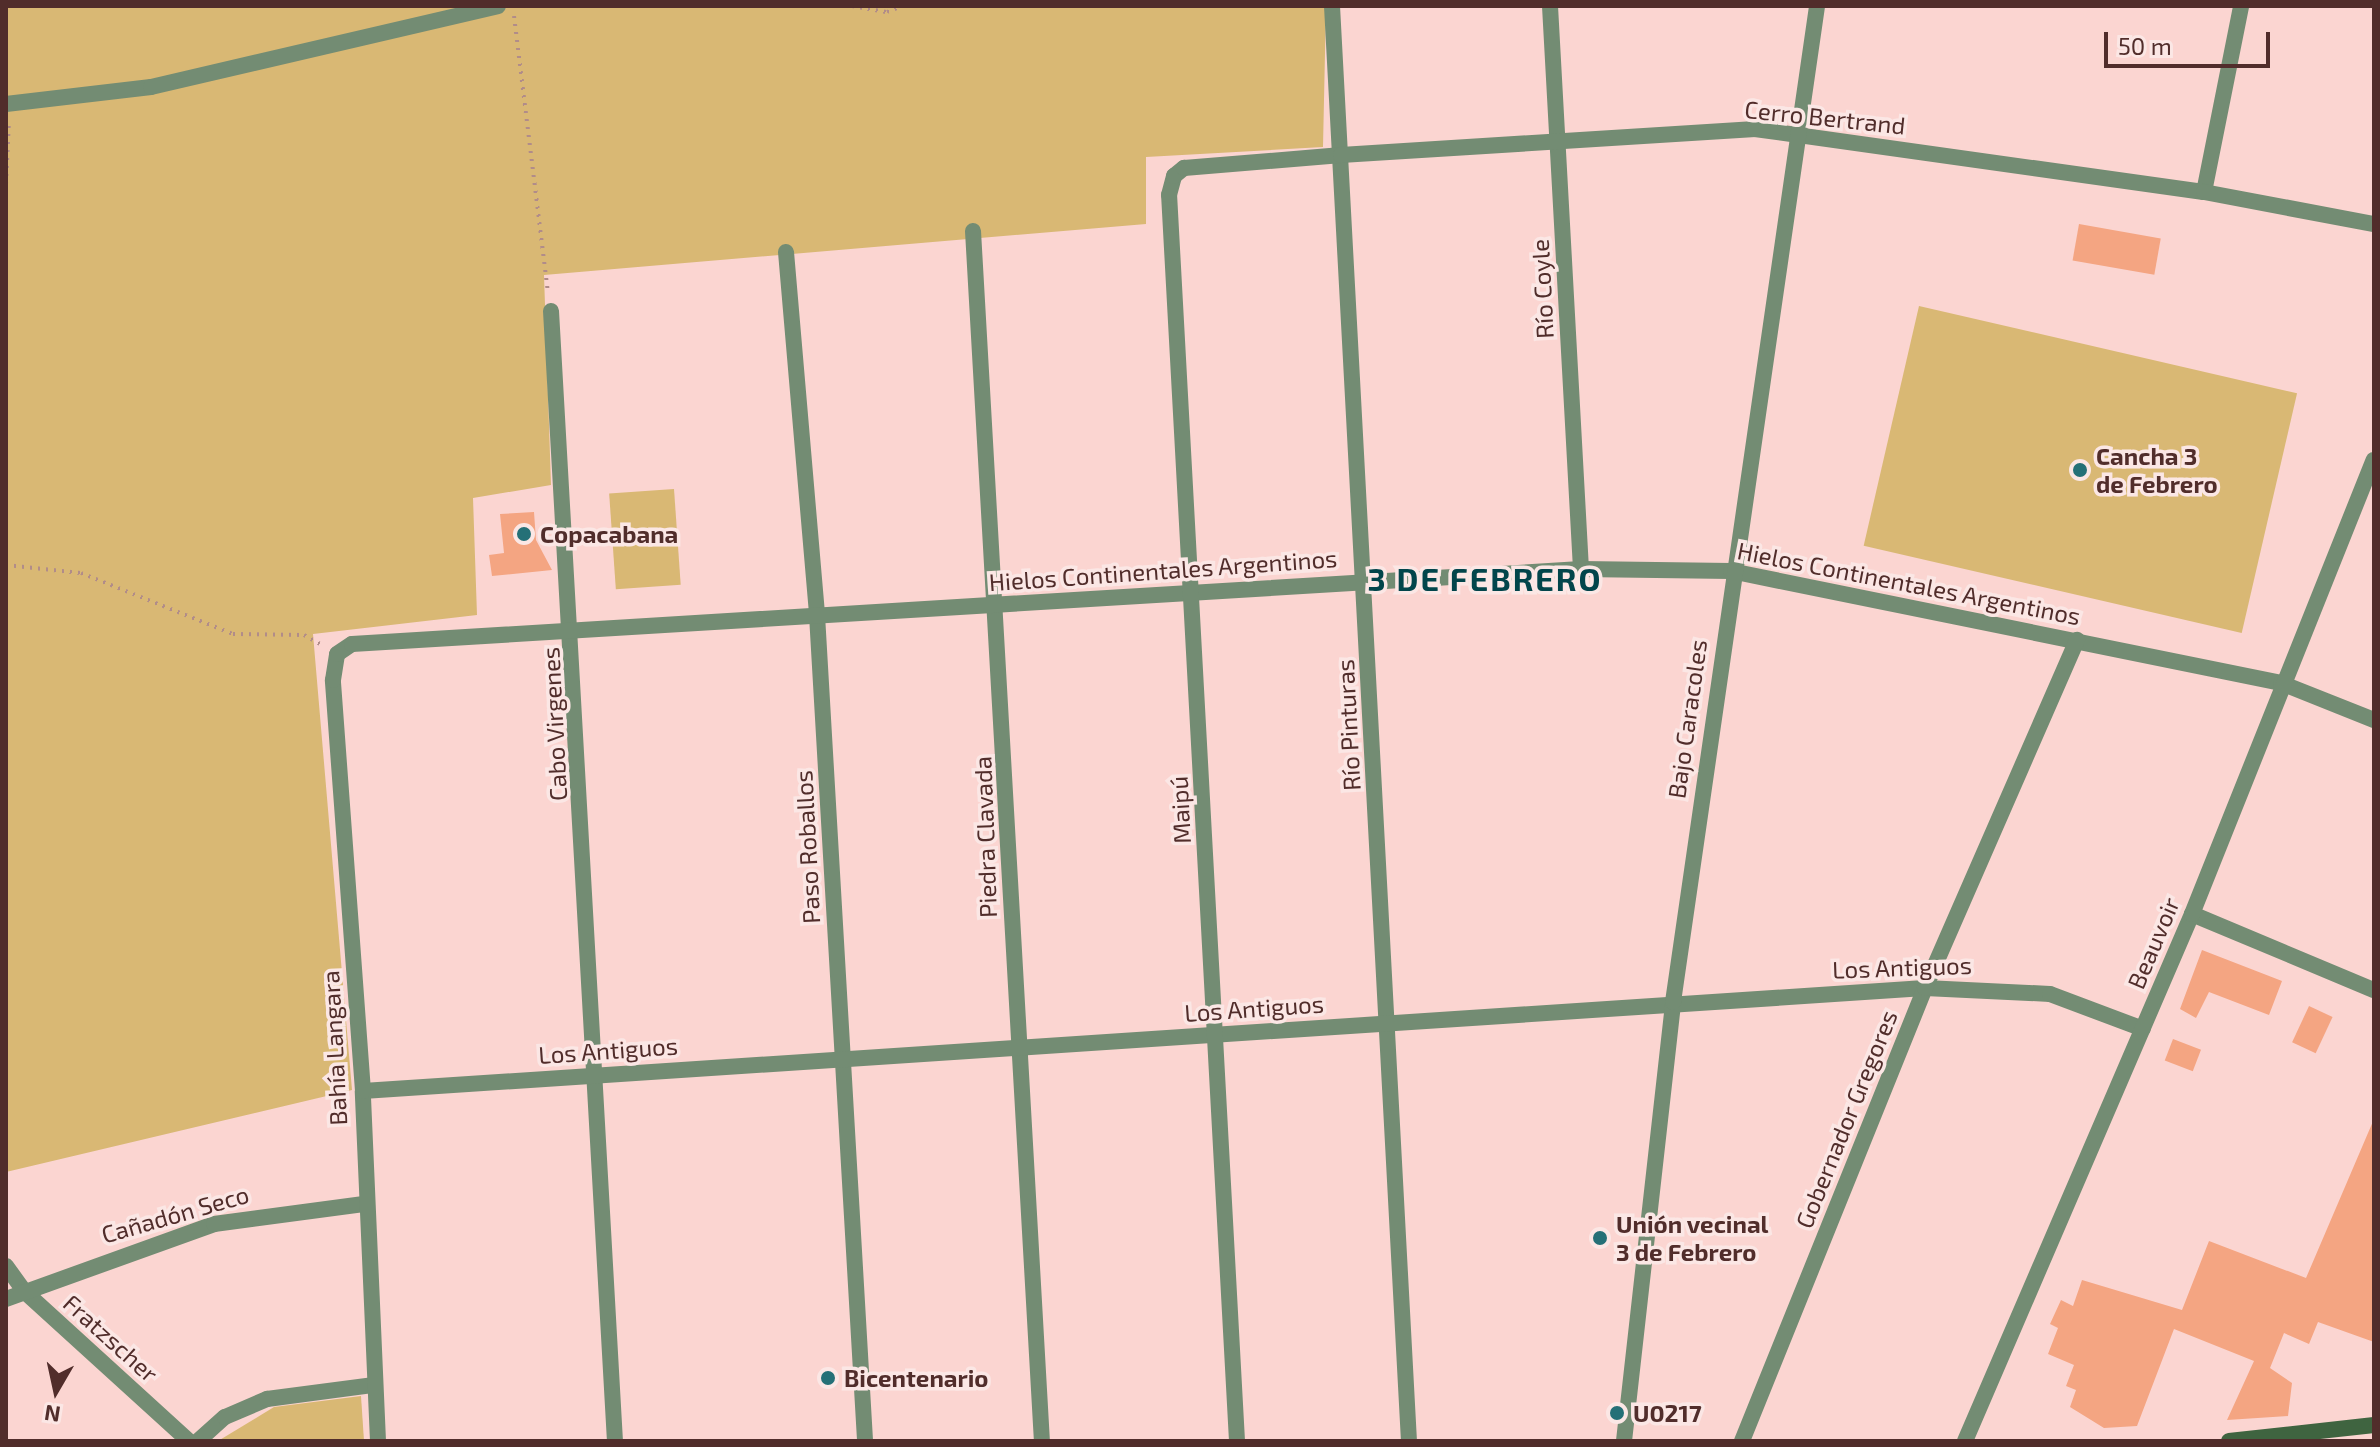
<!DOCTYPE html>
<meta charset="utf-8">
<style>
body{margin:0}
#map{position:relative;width:2380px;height:1447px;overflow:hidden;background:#fbd5d1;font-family:"Exo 2",sans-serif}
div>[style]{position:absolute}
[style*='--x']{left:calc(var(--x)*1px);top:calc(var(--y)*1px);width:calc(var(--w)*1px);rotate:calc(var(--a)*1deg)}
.green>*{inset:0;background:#d9b874;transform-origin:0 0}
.building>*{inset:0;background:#f4a582;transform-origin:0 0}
.path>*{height:4px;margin-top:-2px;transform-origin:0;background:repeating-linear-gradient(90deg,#b18c89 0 2px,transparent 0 8px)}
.street>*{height:16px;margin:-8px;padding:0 8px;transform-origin:8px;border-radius:8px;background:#738c73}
.secondary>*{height:16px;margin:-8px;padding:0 8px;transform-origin:8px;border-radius:8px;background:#3f6440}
.dots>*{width:22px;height:22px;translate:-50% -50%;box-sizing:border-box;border:4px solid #fbe7e5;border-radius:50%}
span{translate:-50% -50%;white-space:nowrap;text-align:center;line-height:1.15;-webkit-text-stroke:7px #fbe7e5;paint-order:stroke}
.street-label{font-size:24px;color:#512d2b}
.poi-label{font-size:24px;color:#512d2b;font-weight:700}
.left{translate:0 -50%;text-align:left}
.district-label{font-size:32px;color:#02454b;font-weight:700;letter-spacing:2px}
.frame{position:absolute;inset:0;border:8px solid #512d2b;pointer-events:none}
.north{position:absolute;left:16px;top:1351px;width:80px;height:80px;-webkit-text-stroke:6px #fbe7e5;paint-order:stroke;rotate:189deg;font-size:22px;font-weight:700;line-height:32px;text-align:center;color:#512d2b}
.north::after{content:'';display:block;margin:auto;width:28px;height:36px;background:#512d2b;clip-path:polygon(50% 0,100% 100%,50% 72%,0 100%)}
.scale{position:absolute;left:2104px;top:32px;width:166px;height:36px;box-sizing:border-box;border:4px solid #512d2b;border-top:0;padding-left:10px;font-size:24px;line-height:28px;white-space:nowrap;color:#512d2b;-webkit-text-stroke:6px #fbe7e5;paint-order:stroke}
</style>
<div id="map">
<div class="green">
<i style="clip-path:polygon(6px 6px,1326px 6px,1323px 147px,1146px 157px,1146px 224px,544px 275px,551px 485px,473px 498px,477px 615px,313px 634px,352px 1090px,6px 1172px)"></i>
<i style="left:1919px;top:306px;width:388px;height:246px;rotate:13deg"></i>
<i style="left:674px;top:489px;width:96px;height:65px;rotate:86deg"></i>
<i style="clip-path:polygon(361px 1396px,364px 1441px,218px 1441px,274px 1407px)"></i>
</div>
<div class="building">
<i style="left:2079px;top:224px;width:83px;height:37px;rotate:10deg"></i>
<i style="clip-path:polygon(534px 512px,536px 540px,552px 570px,492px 576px,489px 555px,504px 553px,500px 514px)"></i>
<i style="clip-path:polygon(2202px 950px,2282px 981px,2269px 1015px,2209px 992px,2196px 1018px,2180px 1009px)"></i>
<i style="left:2309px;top:1006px;width:26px;height:40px;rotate:25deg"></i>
<i style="left:2173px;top:1039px;width:30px;height:23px;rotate:21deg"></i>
<i style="clip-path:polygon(2374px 1119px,2374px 1342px,2318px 1322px,2309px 1344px,2284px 1333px,2270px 1368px,2292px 1383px,2288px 1416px,2227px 1420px,2254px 1361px,2174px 1329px,2137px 1426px,2104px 1428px,2070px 1407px,2076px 1390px,2066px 1386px,2074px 1365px,2048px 1354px,2058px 1328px,2050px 1324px,2061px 1300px,2073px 1306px,2082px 1280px,2182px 1310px,2209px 1241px,2306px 1278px)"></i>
</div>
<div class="path">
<i style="--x:852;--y:6;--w:36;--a:10"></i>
<i style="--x:887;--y:12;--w:17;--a:-21"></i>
<i style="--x:514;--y:16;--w:279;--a:83"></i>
<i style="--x:6;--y:184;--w:64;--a:-87.3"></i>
<i style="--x:6;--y:565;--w:75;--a:6.1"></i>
<i style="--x:81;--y:573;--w:164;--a:21.9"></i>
<i style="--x:233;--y:634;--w:71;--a:0.8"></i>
<i style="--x:304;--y:635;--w:18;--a:29"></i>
</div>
<div class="street">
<i style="--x:1332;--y:6;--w:1437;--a:86.93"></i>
<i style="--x:1550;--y:6;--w:564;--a:86.85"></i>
<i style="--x:6;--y:104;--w:146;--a:-6.7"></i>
<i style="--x:151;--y:87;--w:356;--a:-13.1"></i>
<i style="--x:2204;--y:192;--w:190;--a:-78.7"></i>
<i style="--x:973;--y:231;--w:1212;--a:86.74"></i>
<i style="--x:786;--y:252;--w:364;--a:85.1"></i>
<i style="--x:817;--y:615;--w:827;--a:86.67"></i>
<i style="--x:551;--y:311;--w:1132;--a:86.76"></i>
<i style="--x:2192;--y:914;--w:197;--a:22.7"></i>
<i style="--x:363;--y:1091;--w:1565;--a:-3.77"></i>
<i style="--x:1925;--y:988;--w:125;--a:2.7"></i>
<i style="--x:2050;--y:994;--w:99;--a:20.6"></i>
<i style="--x:6;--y:1266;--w:31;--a:54"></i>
<i style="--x:24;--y:1291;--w:223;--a:42.3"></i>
<i style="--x:6;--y:1299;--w:221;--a:-19.8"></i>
<i style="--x:214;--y:1224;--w:151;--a:-7.6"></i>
<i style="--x:198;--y:1441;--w:36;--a:-42"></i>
<i style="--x:225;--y:1417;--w:46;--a:-23.2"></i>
<i style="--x:267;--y:1399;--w:108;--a:-7.5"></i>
<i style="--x:378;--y:1441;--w:350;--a:-92.5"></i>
<i style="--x:363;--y:1091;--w:412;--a:-94.2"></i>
<i style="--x:333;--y:680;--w:26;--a:-81"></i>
<i style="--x:337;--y:654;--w:18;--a:-34"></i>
<i style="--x:352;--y:644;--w:1231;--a:-3.49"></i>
<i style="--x:1581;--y:569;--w:150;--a:0.8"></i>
<i style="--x:1731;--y:571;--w:561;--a:11.51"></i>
<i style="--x:2281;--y:683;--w:100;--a:21.7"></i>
<i style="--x:1237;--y:1441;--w:1248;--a:-93.12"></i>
<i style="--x:1169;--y:195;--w:20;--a:-75"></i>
<i style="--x:1174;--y:176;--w:13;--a:-39"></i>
<i style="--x:1184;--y:168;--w:158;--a:-4.7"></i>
<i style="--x:1341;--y:155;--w:415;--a:-3.6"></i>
<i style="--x:1755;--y:129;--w:453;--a:8"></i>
<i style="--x:2204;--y:192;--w:173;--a:10.7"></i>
<i style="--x:1624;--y:1441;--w:442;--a:-83.6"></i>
<i style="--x:1673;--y:1002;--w:1006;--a:-81.77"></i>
<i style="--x:1742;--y:1441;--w:489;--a:-68"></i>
<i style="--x:1925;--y:988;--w:380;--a:-66.4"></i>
<i style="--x:1965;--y:1441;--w:574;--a:-66.7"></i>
<i style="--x:2192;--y:914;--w:489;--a:-68.2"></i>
</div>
<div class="secondary">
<i style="--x:2229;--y:1441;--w:146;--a:-6.3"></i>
</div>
<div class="dots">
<i style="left:2080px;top:470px;background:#257077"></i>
<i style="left:524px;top:534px;background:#257077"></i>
<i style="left:1600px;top:1238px;background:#257077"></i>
<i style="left:828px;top:1378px;background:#257077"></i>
<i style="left:1617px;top:1413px;background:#257077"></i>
</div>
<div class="street-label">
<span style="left:1825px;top:117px;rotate:6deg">Cerro Bertrand</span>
<span style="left:1542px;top:289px;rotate:-93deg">Río Coyle</span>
<span style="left:1163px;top:570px;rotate:-4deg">Hielos Continentales Argentinos</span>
<span style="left:1909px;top:583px;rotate:11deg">Hielos Continentales Argentinos</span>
<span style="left:1687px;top:719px;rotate:-82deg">Bajo Caracoles</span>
<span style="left:554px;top:724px;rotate:-93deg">Cabo Virgenes</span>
<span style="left:1348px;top:725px;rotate:-93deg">Río Pinturas</span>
<span style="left:1180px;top:810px;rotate:-93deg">Maipú</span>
<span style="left:985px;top:837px;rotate:-92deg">Piedra Clavada</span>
<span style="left:807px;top:847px;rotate:-93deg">Paso Roballos</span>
<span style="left:2153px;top:943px;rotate:-67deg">Beauvoir</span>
<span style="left:1902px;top:967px;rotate:-2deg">Los Antiguos</span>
<span style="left:1254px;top:1008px;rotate:-4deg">Los Antiguos</span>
<span style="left:334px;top:1048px;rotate:-93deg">Bahía Langara</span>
<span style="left:608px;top:1050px;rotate:-4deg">Los Antiguos</span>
<span style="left:1846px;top:1119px;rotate:-68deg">Gobernador Gregores</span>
<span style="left:175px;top:1214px;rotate:-16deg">Cañadón Seco</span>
<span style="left:111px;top:1338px;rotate:42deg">Fratzscher</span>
</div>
<div class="poi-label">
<span class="left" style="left:2096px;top:470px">Cancha 3<br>de Febrero</span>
<span class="left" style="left:540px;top:534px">Copacabana</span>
<span class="left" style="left:1616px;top:1238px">Unión vecinal<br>3 de Febrero</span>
<span class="left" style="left:844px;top:1378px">Bicentenario</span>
<span class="left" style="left:1633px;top:1413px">U0217</span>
</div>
<div class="district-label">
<span style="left:1485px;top:578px">3 DE FEBRERO</span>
</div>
<div class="frame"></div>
<div class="north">N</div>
<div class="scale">50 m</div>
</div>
